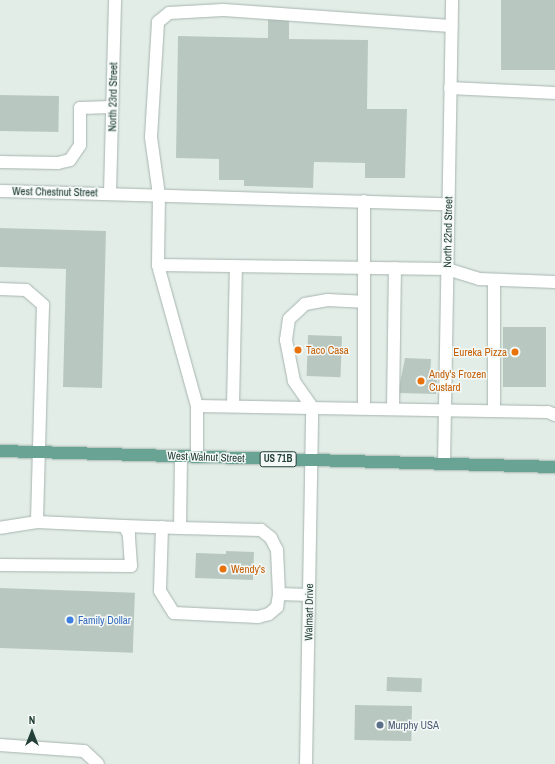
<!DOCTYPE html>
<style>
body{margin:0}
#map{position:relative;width:555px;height:764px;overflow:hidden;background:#e3ede8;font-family:"Archivo Narrow",sans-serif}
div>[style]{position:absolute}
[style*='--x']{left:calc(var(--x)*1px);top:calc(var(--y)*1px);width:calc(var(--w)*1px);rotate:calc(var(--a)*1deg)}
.building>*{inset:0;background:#b8c8c1;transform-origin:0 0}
.roads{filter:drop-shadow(0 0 1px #a6b5af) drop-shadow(0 0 1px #a6b5af)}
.minor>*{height:12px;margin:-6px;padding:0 6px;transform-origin:6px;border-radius:6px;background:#fff}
.major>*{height:12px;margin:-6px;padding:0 6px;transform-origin:6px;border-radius:6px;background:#68a393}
.dots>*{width:11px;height:11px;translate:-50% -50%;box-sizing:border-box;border:2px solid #f4f9f7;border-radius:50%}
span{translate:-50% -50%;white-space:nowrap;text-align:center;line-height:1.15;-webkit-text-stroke:3px #f4f9f7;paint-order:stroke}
.shield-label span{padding:1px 3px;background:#f4f9f7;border:1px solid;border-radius:3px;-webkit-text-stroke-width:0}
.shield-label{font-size:10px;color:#233f37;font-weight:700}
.street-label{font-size:11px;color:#233f37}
.food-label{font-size:11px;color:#c56008}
.left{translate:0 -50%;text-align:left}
.right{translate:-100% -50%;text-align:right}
.shop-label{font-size:11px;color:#366cbe}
.service-label{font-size:11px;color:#4e5e75}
.north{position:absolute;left:12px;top:712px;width:40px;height:40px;-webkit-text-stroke:3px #f4f9f7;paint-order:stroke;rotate:0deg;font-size:11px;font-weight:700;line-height:16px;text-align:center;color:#233f37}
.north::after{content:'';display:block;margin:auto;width:14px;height:18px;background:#233f37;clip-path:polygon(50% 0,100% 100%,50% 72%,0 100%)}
</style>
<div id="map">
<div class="building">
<i style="left:501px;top:0;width:54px;height:70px"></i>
<i style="clip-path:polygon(268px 19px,289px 19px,289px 39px,368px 40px,367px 109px,407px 109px,405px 178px,365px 178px,365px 163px,314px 162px,313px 188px,244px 186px,244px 180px,219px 180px,219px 159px,176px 158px,178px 36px,268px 38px)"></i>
<i style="left:0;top:95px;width:59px;height:36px;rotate:1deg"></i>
<i style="clip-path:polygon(0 228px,106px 231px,102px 388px,63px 387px,66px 269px,0 267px)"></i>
<i style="left:503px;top:327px;width:43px;height:60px"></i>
<i style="left:308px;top:335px;width:34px;height:41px;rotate:2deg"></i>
<i style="clip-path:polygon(405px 358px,431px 359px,430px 378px,437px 378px,436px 394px,398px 393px)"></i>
<i style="clip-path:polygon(226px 551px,254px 552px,253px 580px,195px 578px,196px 553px,226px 554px)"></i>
<i style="left:0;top:588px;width:135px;height:60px;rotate:2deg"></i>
<i style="left:387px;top:677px;width:35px;height:14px;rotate:2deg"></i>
<i style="left:355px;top:705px;width:57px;height:35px;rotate:1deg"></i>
</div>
<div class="roads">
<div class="minor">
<i style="--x:450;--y:88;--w:105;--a:2.7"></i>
<i style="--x:0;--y:162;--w:58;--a:1"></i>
<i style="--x:58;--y:163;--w:12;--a:-14"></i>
<i style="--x:70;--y:160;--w:18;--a:-56"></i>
<i style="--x:80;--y:145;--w:37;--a:-90"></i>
<i style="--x:80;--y:108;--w:32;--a:-2"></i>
<i style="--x:0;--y:191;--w:448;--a:1.7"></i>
<i style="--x:110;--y:193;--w:193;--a:-88.5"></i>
<i style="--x:158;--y:265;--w:289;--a:0.8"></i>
<i style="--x:447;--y:269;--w:34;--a:17"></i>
<i style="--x:479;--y:279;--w:76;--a:2.3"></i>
<i style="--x:494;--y:280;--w:130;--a:90"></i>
<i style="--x:0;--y:289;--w:26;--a:2"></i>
<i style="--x:26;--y:290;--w:23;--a:41"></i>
<i style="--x:43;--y:305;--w:217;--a:91.6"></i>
<i style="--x:37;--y:522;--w:37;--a:171"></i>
<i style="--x:197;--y:406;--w:351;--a:1"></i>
<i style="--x:548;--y:412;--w:8;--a:23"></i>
<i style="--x:233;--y:406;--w:138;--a:-88.8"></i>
<i style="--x:364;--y:408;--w:207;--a:-90"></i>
<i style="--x:393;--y:408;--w:140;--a:-89.2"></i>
<i style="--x:197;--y:457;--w:51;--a:-90"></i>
<i style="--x:197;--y:406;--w:146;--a:-105.5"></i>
<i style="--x:158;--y:265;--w:70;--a:-89.2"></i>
<i style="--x:159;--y:195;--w:59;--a:-97.9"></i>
<i style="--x:151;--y:137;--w:115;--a:-86.5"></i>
<i style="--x:158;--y:22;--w:14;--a:-39"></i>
<i style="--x:169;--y:13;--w:54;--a:-3.2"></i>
<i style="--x:223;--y:10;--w:229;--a:4"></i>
<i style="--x:444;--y:464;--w:464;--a:-89"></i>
<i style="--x:124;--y:526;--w:56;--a:2"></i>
<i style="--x:180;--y:528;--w:72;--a:-89.2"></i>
<i style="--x:162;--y:527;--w:64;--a:91.8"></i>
<i style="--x:160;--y:591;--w:26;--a:58"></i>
<i style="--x:174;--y:613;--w:84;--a:2.7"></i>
<i style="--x:258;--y:617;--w:11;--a:-15"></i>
<i style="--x:269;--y:614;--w:11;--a:-41"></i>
<i style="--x:277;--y:607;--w:13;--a:-81"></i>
<i style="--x:279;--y:594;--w:44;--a:-92.6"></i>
<i style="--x:277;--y:550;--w:13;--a:-117"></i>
<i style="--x:271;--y:538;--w:13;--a:-141"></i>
<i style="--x:261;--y:530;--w:81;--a:-178.6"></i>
<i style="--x:0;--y:565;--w:131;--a:0.4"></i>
<i style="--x:131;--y:566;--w:32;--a:-94"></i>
<i style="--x:129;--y:534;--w:9;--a:-122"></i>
<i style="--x:124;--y:526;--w:87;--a:-177.4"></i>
<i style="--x:279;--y:594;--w:30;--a:2"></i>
<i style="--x:0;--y:745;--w:84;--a:4.1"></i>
<i style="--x:84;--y:751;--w:19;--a:43"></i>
<i style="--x:306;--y:764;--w:357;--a:-89"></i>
<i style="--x:312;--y:407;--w:32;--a:-125"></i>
<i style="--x:294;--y:381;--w:42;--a:-101"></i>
<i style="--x:286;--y:340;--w:21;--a:-82"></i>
<i style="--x:289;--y:319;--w:22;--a:-43"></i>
<i style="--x:305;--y:304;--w:23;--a:-10"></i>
<i style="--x:328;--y:300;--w:34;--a:3"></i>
</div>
<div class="major">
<i style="--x:0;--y:451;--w:555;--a:1.65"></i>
</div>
</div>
<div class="dots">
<i style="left:298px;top:350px;background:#e8710a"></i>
<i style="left:515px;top:352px;background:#e8710a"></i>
<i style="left:421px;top:381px;background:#e8710a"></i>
<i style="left:223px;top:569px;background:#e8710a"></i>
<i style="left:70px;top:620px;background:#3f7fe0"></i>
<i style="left:380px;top:725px;background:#5c6f8a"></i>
</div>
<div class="shield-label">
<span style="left:278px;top:459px">US 71B</span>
</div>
<div class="street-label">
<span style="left:113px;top:97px;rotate:-89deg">North 23rd Street</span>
<span style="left:55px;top:192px;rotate:1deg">West Chestnut Street</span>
<span style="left:448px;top:232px;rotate:-89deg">North 22nd Street</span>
<span style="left:206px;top:457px;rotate:2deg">West Walnut Street</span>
<span style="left:309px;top:612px;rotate:-89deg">Walmart Drive</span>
</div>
<div class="food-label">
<span class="left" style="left:306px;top:350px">Taco Casa</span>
<span class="right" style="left:507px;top:352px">Eureka Pizza</span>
<span class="left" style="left:429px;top:381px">Andy's Frozen<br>Custard</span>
<span class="left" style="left:231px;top:569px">Wendy's</span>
</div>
<div class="shop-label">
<span class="left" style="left:78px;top:620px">Family Dollar</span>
</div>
<div class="service-label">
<span class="left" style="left:388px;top:725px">Murphy USA</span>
</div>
<div class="north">N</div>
</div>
